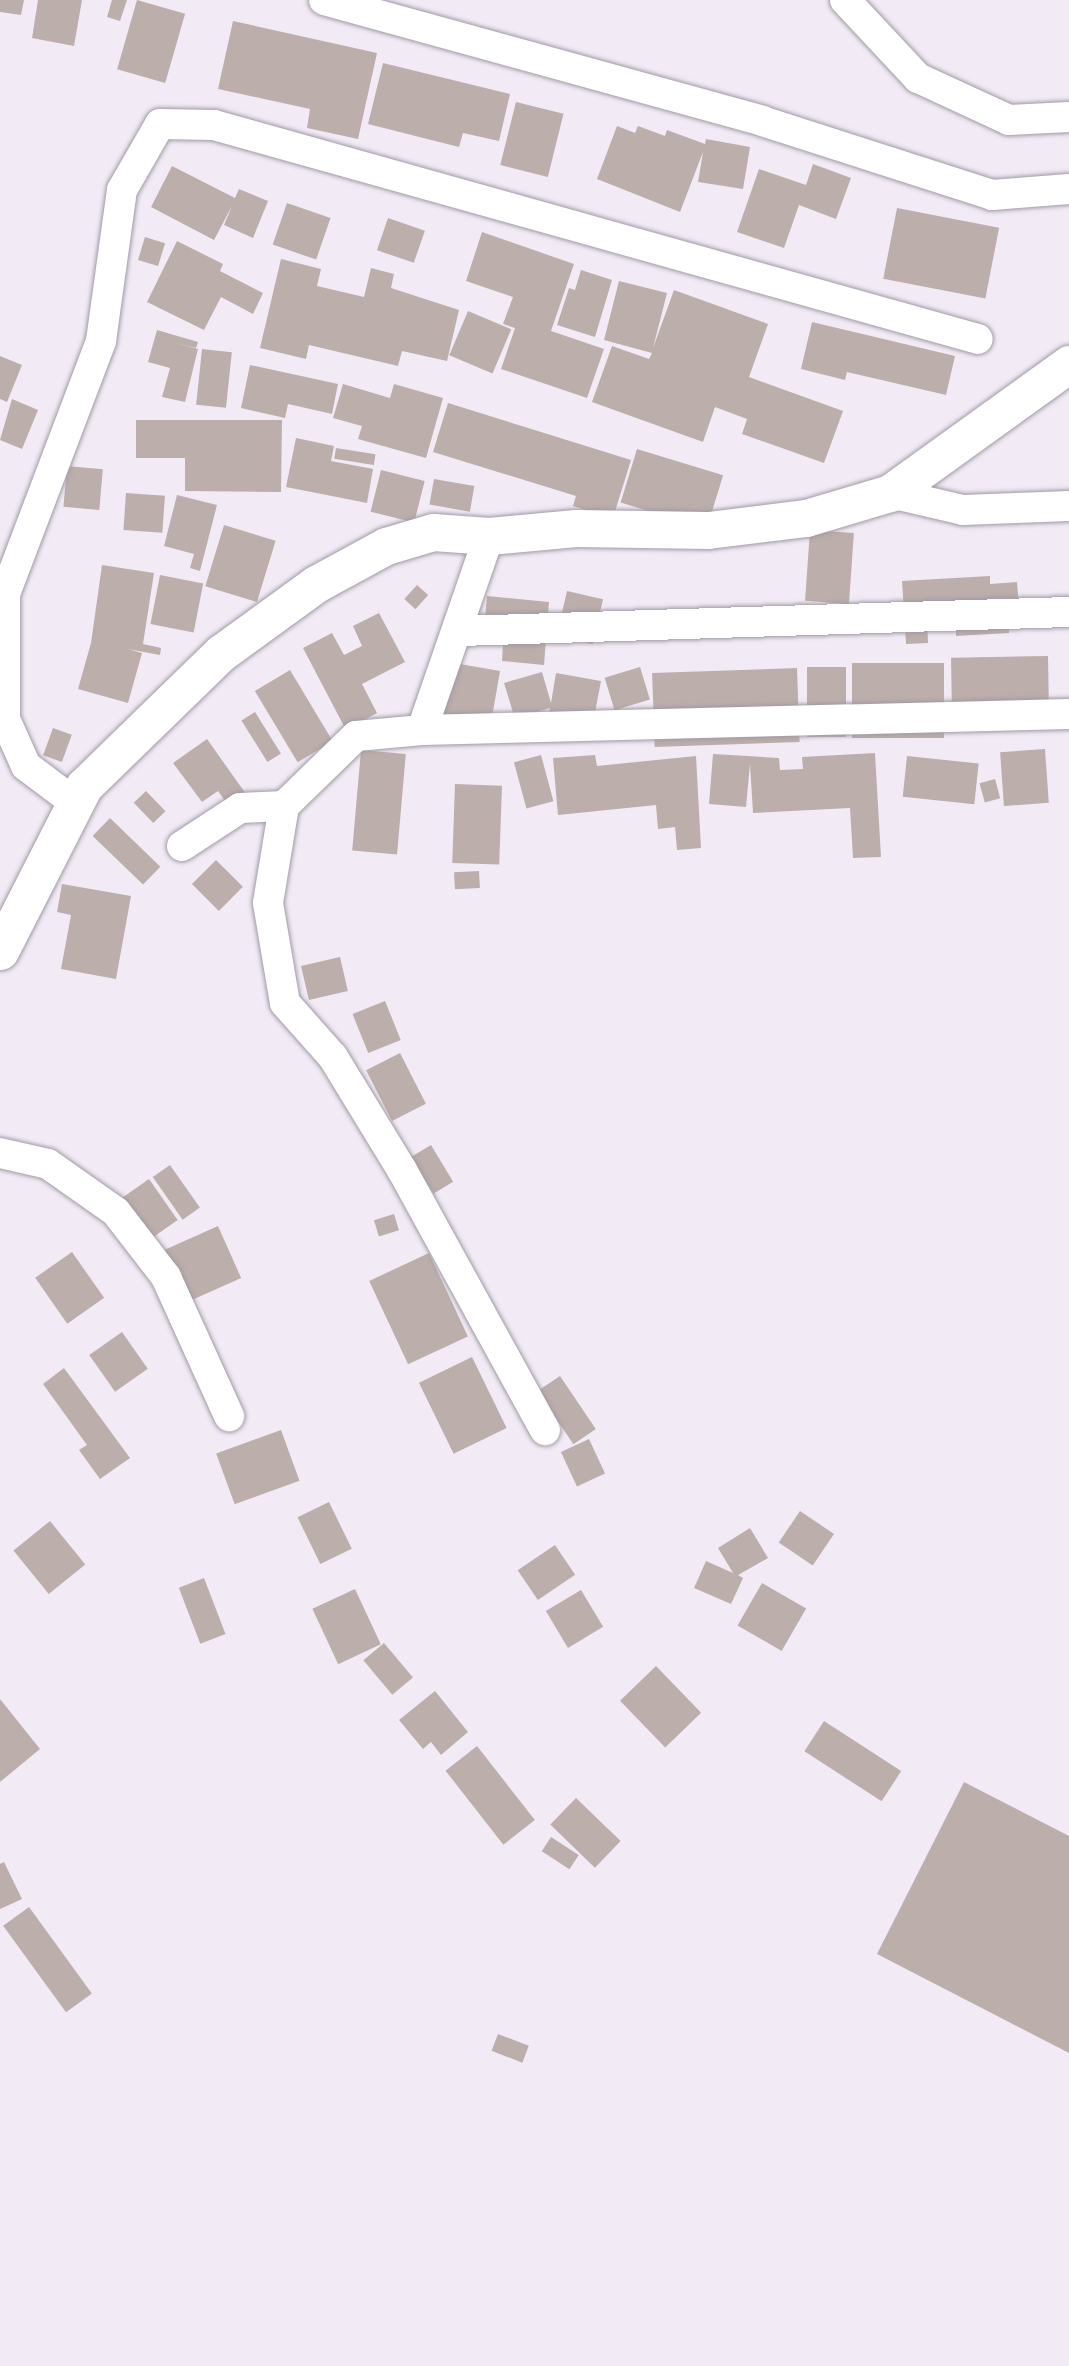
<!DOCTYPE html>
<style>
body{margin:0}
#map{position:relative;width:1069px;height:2366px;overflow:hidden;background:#f2ebf6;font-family:Quicksand,sans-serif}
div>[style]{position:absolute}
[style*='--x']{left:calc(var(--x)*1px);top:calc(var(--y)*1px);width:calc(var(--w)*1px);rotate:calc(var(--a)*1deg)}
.building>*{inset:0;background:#bcaeab;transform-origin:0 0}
.roads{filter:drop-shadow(0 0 2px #a09aa4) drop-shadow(0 0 2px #a09aa4)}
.minor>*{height:30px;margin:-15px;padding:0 15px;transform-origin:15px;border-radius:15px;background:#fff}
.tertiary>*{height:37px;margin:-18.5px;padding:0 18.5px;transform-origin:18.5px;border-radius:18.5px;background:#fff}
span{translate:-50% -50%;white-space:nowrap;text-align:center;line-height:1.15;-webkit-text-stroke:6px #fdfaff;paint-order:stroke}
</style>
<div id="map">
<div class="building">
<i style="clip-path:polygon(0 0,24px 0,21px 15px,0 12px)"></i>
<i style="clip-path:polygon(38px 0,82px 0,74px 46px,32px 38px)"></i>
<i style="clip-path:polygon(112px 0,127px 0,120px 21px,107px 17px)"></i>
<i style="left:137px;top:0;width:50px;height:72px;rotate:16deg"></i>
<i style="clip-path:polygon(233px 21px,377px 53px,358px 139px,307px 128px,310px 109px,218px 89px)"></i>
<i style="clip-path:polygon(383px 63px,510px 94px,499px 141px,463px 133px,459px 147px,368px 124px)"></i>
<i style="left:516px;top:102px;width:49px;height:65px;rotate:14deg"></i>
<i style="clip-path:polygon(617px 126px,635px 133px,638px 126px,665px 136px,667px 130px,705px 144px,706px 139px,750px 147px,743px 189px,698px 182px,703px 152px,680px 212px,597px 179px)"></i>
<i style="clip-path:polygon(813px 164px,851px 178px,836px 219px,799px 205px,784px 248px,737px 232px,759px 169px,806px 185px)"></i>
<i style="clip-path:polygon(172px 166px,235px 198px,239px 189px,268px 201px,253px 238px,224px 225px,232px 206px,214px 240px,151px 207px)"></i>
<i style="left:287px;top:203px;width:46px;height:44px;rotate:19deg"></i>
<i style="left:897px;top:208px;width:104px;height:72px;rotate:11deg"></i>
<i style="left:388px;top:218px;width:39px;height:34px;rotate:19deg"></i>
<i style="clip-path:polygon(482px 232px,574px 264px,551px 331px,604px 349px,587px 398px,501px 369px,515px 328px,503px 324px,513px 297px,466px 281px)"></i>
<i style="left:145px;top:237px;width:21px;height:24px;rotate:17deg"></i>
<i style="clip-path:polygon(177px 241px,223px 264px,220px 271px,263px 293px,253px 314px,221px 297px,204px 330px,147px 302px)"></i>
<i style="clip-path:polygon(281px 259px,321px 269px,317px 286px,364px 297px,371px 268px,394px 274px,391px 288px,459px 310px,447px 361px,402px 351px,398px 366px,309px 345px,306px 359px,260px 348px)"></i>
<i style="clip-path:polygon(581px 270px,612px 280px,595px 337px,557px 325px,569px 288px,575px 290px)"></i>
<i style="clip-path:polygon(619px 281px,667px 293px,653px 348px,674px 290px,768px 324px,749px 377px,843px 411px,824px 463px,742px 434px,747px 419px,715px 407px,703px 442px,592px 402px,612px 346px,649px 359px,652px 353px,604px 340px)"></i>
<i style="left:468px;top:311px;width:47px;height:48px;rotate:23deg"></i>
<i style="clip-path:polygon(812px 322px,955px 356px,946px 395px,847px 372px,845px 380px,801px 369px)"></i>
<i style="clip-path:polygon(157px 330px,198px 342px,196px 348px,176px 343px,198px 349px,185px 402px,162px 397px,170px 368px,148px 362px)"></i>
<i style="left:202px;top:349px;width:30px;height:56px;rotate:6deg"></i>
<i style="clip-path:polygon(0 356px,22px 365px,7px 402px,0 399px)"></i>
<i style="clip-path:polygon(250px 365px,338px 384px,332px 414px,288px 404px,285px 418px,241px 408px)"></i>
<i style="clip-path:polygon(343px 384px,390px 398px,394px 384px,443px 398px,426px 458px,358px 439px,362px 426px,333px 418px)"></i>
<i style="clip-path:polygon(12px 399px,38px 410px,22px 449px,0 440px)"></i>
<i style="clip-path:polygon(448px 403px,631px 460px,613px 518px,573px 506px,576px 496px,433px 452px)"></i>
<i style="clip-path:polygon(136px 420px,282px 420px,281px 492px,185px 491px,185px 458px,136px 458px)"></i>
<i style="clip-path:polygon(296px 438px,334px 446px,331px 461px,373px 469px,367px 503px,286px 487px)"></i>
<i style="left:336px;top:448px;width:40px;height:11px;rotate:9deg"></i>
<i style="left:637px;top:449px;width:90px;height:56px;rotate:17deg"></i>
<i style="left:67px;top:466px;width:36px;height:41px;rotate:5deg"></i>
<i style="left:381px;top:470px;width:45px;height:43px;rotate:14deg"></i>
<i style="left:434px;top:479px;width:41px;height:26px;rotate:10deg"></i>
<i style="left:126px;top:493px;width:39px;height:37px;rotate:4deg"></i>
<i style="clip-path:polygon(177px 495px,217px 505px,200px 571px,190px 568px,194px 554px,164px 546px)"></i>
<i style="left:224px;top:525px;width:54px;height:64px;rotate:17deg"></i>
<i style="left:810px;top:530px;width:44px;height:71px;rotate:4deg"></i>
<i style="clip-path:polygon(102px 565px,154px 573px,143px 644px,161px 648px,160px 655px,128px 649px,142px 653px,128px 703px,78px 689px,91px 643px)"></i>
<i style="left:160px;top:575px;width:44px;height:50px;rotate:11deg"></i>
<i style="clip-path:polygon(990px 576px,990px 584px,1017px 582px,1019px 608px,1008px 608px,1009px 633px,956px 636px,955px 614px,927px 615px,928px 643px,906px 644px,902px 581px)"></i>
<i style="left:417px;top:585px;width:15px;height:19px;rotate:42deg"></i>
<i style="left:567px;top:591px;width:37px;height:46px;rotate:13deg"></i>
<i style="clip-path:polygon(487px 596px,549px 602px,544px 665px,502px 661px,503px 643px,483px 641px)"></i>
<i style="clip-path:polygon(379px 613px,405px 662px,362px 684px,377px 713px,346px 730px,303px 648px,332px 633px,344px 655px,362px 646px,353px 626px)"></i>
<i style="left:1048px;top:656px;width:52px;height:97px;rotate:89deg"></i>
<i style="clip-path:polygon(454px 663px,500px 671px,491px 723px,435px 714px)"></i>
<i style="left:944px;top:663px;width:75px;height:92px;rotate:90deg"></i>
<i style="left:640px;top:667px;width:34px;height:37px;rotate:73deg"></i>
<i style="left:807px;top:667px;width:39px;height:70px"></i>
<i style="left:797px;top:668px;width:74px;height:145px;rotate:88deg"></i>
<i style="left:290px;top:670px;width:83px;height:41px;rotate:59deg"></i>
<i style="clip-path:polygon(542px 672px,551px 703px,556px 673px,601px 681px,592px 728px,548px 719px,550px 708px,536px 712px,540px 725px,519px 732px,504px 683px)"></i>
<i style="left:255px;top:712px;width:49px;height:16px;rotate:58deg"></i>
<i style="left:53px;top:728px;width:20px;height:29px;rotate:20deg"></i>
<i style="clip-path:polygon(207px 739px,246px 794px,229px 806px,218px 791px,202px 802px,173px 763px)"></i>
<i style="left:1045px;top:749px;width:54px;height:45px;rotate:86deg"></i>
<i style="left:361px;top:750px;width:45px;height:101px;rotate:5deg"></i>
<i style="clip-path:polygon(875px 753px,881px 857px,853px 858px,850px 808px,753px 813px,750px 764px,746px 807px,709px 804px,713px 754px,779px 758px,780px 770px,803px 769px,802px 757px)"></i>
<i style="left:541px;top:755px;width:48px;height:28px;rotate:75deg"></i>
<i style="clip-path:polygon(595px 755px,597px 766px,696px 756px,701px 848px,677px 850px,675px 827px,658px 829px,656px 805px,558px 815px,553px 758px)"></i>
<i style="left:907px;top:756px;width:72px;height:41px;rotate:6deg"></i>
<i style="left:995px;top:779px;width:20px;height:16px;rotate:75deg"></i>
<i style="left:455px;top:784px;width:47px;height:79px;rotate:2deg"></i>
<i style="left:146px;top:791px;width:28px;height:17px;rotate:46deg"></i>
<i style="left:110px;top:818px;width:70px;height:25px;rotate:44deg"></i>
<i style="left:216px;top:860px;width:38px;height:34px;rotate:45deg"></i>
<i style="left:479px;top:871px;width:17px;height:25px;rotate:87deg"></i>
<i style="clip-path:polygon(62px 884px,131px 896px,116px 979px,61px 969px,71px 915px,57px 912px)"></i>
<i style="left:340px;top:957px;width:35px;height:40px;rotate:77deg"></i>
<i style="left:385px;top:1001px;width:42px;height:35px;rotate:68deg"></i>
<i style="left:400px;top:1053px;width:57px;height:38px;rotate:63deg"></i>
<i style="left:431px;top:1145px;width:43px;height:23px;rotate:59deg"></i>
<i style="left:170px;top:1165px;width:52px;height:21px;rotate:55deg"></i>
<i style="left:149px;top:1179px;width:50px;height:37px;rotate:55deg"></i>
<i style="left:394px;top:1214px;width:17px;height:21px;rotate:73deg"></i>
<i style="left:218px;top:1226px;width:57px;height:68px;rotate:66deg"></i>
<i style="left:72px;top:1252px;width:56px;height:45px;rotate:55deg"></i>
<i style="left:429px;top:1253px;width:92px;height:66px;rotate:65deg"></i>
<i style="left:122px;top:1332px;width:45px;height:40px;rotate:55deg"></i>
<i style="left:472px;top:1357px;width:79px;height:59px;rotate:64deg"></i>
<i style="clip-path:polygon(64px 1368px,130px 1458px,100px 1479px,79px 1450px,87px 1445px,43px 1384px)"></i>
<i style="left:560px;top:1376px;width:64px;height:27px;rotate:56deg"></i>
<i style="left:281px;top:1430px;width:54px;height:69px;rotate:70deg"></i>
<i style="left:589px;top:1439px;width:38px;height:31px;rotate:65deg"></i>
<i style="left:329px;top:1502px;width:52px;height:35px;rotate:64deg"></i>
<i style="left:800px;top:1511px;width:41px;height:38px;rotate:34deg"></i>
<i style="left:50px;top:1521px;width:56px;height:47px;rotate:51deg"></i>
<i style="clip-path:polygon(750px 1528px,768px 1558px,738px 1575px,743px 1578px,731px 1604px,694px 1588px,706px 1561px,733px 1573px,718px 1548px)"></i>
<i style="left:555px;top:1545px;width:36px;height:45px;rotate:56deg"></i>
<i style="left:204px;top:1578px;width:60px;height:27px;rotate:69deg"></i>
<i style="left:762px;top:1583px;width:51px;height:49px;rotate:30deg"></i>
<i style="left:355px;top:1589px;width:61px;height:47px;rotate:65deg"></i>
<i style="left:581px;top:1590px;width:43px;height:41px;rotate:59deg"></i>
<i style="left:384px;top:1643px;width:45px;height:27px;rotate:50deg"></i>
<i style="left:656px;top:1666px;width:65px;height:50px;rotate:46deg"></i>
<i style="clip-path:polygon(435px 1691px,468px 1732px,441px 1755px,431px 1742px,423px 1749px,399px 1720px)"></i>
<i style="clip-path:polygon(0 1699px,40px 1749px,0 1782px)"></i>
<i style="left:824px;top:1721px;width:92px;height:36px;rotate:33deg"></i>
<i style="left:477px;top:1746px;width:94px;height:40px;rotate:52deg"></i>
<i style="clip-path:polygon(964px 1782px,1069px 1836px,1069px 2053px,877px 1954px)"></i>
<i style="left:576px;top:1798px;width:62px;height:37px;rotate:44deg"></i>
<i style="left:551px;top:1837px;width:33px;height:17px;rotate:33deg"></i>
<i style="clip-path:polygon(4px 1862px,22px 1899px,0 1909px,0 1864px)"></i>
<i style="left:29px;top:1907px;width:107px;height:32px;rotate:54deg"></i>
<i style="left:498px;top:2034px;width:33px;height:18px;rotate:21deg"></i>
</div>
<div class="roads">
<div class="minor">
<i style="--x:324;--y:0;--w:454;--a:15.4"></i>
<i style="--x:762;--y:121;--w:242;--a:17.8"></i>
<i style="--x:992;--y:195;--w:77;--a:-4.5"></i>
<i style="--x:845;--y:0;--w:107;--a:46.9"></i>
<i style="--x:918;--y:78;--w:100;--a:24.8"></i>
<i style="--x:1009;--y:120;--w:60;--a:-2.9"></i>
<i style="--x:890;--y:493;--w:75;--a:13.1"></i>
<i style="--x:963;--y:510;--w:106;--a:-2.2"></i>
<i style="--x:489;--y:536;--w:205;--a:109.1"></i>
<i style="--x:422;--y:730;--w:647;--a:-1.42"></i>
<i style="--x:460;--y:631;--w:609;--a:-1.79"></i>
<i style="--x:422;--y:730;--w:66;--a:174.8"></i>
<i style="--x:356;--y:736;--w:100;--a:135.8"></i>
<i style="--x:284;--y:806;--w:98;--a:99.4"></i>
<i style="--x:268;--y:903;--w:101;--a:80.4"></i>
<i style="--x:285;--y:1003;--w:72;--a:48.4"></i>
<i style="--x:333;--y:1057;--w:132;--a:58.6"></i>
<i style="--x:402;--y:1170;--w:297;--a:61.2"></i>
<i style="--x:74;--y:802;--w:60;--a:-143.1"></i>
<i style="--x:26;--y:766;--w:51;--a:-114.1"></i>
<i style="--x:5;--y:719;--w:125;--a:-90"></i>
<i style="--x:5;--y:594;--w:271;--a:-69.2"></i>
<i style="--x:101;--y:341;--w:152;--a:-82.1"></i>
<i style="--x:122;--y:190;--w:76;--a:-60.1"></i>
<i style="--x:160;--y:124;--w:54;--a:1.1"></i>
<i style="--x:214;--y:125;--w:793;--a:15.65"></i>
<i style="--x:182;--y:846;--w:69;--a:-33.2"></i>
<i style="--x:240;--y:808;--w:44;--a:-2.6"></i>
<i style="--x:0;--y:1153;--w:49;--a:12.9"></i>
<i style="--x:48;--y:1164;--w:83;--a:35.2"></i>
<i style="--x:116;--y:1212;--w:82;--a:52.4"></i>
<i style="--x:166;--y:1277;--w:153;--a:65.6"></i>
</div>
<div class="tertiary">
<i style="--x:0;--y:951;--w:185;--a:-63"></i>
<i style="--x:84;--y:786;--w:191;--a:-44.2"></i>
<i style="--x:221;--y:653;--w:117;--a:-36"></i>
<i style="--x:316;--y:584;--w:80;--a:-28.5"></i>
<i style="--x:386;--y:546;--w:49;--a:-16.6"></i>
<i style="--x:433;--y:532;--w:56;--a:4.1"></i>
<i style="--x:489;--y:536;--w:87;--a:-5.3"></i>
<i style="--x:576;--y:528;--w:132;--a:0.9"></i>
<i style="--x:708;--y:530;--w:99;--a:-7"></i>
<i style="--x:806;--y:518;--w:88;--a:-16.6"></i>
<i style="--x:890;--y:493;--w:221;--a:-35.8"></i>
</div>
</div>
</div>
